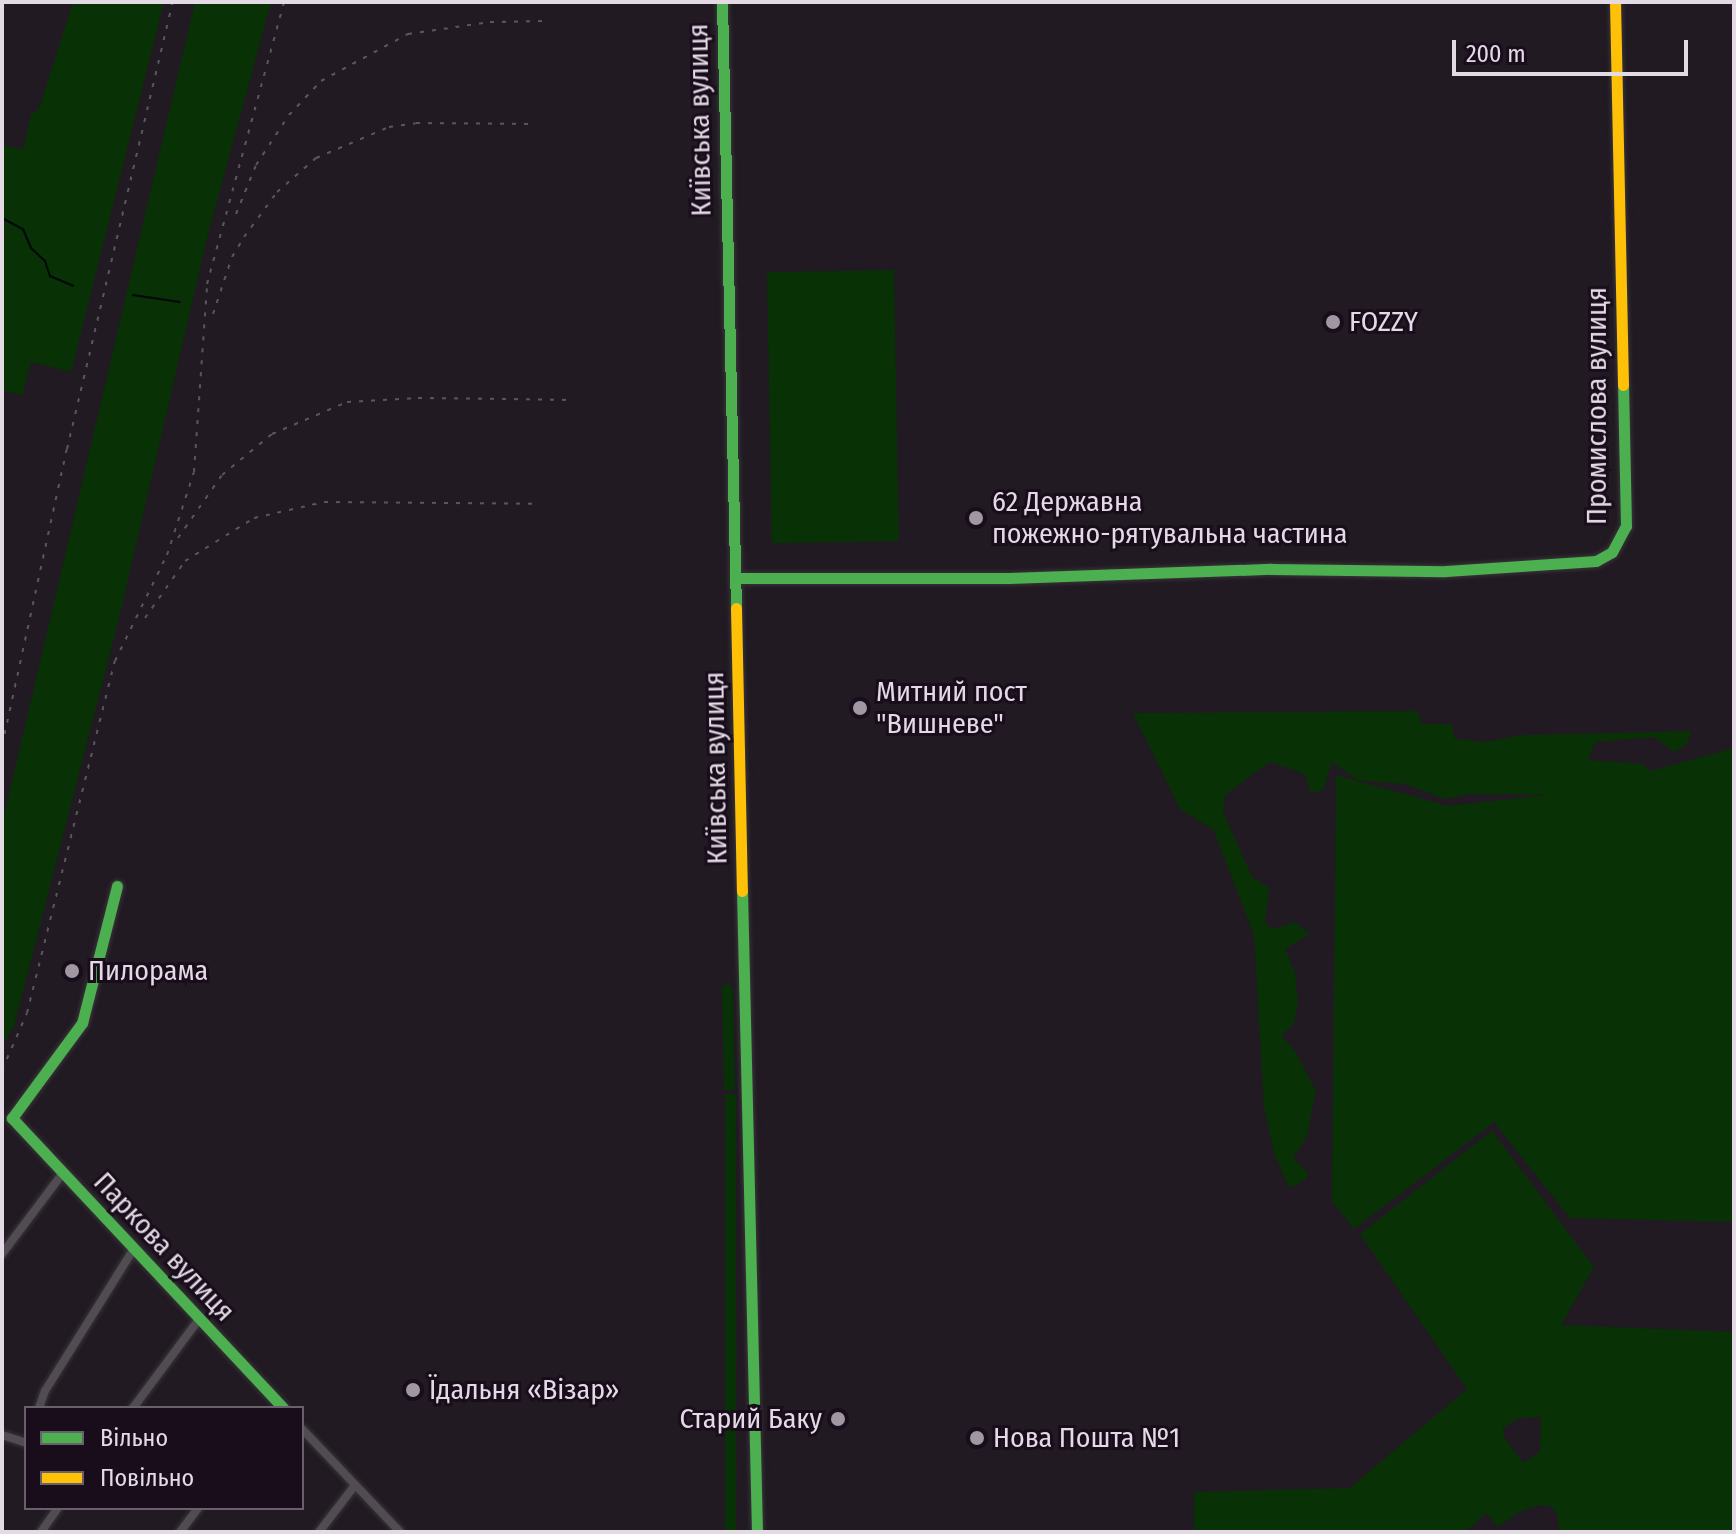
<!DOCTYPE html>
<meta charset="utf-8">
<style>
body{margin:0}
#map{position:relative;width:1736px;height:1534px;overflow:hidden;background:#211a22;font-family:"Fira Sans Condensed",sans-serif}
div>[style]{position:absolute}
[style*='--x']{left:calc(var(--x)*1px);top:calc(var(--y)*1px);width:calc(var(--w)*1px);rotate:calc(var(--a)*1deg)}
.green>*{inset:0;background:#083106;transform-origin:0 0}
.stream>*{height:2px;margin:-1px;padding:0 1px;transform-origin:1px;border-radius:1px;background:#030709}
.roads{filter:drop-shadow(0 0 2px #39343a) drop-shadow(0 0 2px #39343a)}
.street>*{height:8px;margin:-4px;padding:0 4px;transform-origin:4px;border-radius:4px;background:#514c52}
.fast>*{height:11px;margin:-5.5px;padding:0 5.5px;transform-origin:5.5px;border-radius:5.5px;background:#4caf50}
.slow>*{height:11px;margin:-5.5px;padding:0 5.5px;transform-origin:5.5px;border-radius:5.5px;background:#ffc107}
.rail>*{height:2px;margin-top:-1px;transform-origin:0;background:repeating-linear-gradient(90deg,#5b565c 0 4px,transparent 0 12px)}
.dots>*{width:22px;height:22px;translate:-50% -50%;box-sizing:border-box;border:4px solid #190d1c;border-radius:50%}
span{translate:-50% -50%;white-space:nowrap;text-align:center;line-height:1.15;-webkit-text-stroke:6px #190d1c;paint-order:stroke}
.street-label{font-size:28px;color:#e3dae5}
.poi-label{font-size:28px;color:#e3dae5}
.left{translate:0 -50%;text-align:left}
.right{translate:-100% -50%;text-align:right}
.frame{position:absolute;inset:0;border:4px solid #e3dae5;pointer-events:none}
.legend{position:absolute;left:24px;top:1406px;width:280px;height:104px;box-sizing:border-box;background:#190d1c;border:2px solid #6a5f6c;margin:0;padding:10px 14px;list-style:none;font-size:24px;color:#e3dae5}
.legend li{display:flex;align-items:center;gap:16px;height:40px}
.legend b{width:40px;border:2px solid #6a5f6c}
.scale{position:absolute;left:1452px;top:40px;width:236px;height:36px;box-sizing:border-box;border:4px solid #e3dae5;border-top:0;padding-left:10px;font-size:24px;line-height:28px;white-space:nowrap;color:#e3dae5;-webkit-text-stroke:6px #190d1c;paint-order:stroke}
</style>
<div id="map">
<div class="green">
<i style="clip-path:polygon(73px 2px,164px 2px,71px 372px,31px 362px,22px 395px,2px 391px,2px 145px,23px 149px,31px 115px,39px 109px)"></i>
<i style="clip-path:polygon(195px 2px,271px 2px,207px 238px,119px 618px,14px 1026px,2px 1046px,2px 824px)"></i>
<i style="left:894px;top:270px;width:271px;height:127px;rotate:89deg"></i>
<i style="clip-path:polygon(1417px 711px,1422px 724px,1451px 724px,1455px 739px,1486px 742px,1522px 735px,1692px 731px,1686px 745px,1674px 752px,1654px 737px,1595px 742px,1588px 760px,1642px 764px,1651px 771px,1734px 748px,1734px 1222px,1570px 1218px,1494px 1122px,1354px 1229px,1332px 1201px,1336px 775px,1448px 806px,1548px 795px,1467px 794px,1445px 799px,1405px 784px,1358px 780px,1332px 762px,1323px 790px,1311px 793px,1305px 774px,1269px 762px,1225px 795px,1223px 812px,1252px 877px,1269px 888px,1265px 923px,1274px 929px,1295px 922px,1310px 934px,1285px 949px,1295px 973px,1298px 1004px,1294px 1024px,1281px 1035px,1295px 1051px,1316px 1091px,1307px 1136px,1293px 1158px,1308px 1173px,1305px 1180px,1289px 1188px,1275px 1156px,1264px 1107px,1254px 935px,1213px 829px,1180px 809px,1133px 713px)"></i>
<i style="clip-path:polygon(727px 983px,733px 989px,735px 1090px,724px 1090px,722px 987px)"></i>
<i style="left:725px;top:1094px;width:11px;height:438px"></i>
<i style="clip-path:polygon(evenodd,1492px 1131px,1594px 1267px,1561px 1325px,1734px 1332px,1734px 1532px,1560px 1532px,1557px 1513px,1550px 1506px,1539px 1505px,1519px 1512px,1498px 1527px,1486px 1513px,1466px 1532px,1194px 1532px,1194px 1492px,1350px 1488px,1467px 1389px,1360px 1234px,1492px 1131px,1541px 1417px,1540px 1452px,1523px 1463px,1504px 1437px,1503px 1428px,1519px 1418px,1541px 1417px)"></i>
</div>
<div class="stream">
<i style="--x:2;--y:218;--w:24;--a:28"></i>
<i style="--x:23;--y:229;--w:21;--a:67"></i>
<i style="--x:31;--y:248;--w:19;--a:43"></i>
<i style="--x:45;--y:261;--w:16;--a:72"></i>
<i style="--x:50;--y:276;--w:25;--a:23"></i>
<i style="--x:133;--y:295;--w:47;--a:8.7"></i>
</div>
<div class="roads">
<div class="street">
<i style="--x:2;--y:1254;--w:100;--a:-53.1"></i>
<i style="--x:39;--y:1408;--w:18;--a:-71"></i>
<i style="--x:45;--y:1391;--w:166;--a:-58"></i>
<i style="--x:133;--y:1408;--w:111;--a:-53.4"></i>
<i style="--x:302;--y:1429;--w:142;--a:46.4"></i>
<i style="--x:2;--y:1435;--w:25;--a:18"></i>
<i style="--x:41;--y:1532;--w:29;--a:-55"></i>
<i style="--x:180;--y:1532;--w:30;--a:-53"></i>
<i style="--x:319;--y:1532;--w:59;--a:-52.5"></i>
</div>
<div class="fast">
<i style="--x:722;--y:2;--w:606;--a:88.68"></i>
<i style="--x:736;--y:578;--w:273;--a:0"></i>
<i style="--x:1009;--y:578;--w:262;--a:-2"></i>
<i style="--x:1271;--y:569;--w:175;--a:0.7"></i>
<i style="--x:1446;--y:571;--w:150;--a:-3.8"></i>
<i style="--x:1596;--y:561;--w:18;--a:-29"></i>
<i style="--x:1612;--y:552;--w:30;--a:-62"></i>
<i style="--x:1626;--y:526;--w:141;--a:-91.2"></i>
<i style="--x:117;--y:886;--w:141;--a:104.3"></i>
<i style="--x:82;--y:1023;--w:118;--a:126.4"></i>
<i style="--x:12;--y:1118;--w:397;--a:46.9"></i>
<i style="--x:742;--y:891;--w:641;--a:88.66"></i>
</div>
<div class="slow">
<i style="--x:1615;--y:2;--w:383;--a:88.8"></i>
<i style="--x:736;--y:608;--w:283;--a:88.8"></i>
</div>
</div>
<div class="rail">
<i style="--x:236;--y:214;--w:53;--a:-67.8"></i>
<i style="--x:256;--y:165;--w:60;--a:-56.6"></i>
<i style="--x:289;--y:115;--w:47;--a:-46.7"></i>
<i style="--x:321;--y:81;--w:99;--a:-28.4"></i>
<i style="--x:408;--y:34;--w:83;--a:-8.3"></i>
<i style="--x:490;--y:22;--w:55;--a:-1"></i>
<i style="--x:213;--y:314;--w:60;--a:-71.6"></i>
<i style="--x:232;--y:257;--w:23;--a:-59"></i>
<i style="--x:244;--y:237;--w:56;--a:-53.7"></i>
<i style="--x:277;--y:192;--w:52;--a:-41.1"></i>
<i style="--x:316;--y:158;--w:79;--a:-23"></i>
<i style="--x:389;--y:127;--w:27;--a:-8"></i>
<i style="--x:416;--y:123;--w:115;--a:0.5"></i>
<i style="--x:178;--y:538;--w:77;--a:-55.1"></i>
<i style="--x:222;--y:475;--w:65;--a:-39.4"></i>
<i style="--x:272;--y:434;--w:82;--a:-23.1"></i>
<i style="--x:347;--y:402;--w:71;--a:-3.2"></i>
<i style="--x:418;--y:398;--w:154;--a:0.7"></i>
<i style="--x:145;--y:618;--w:70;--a:-54.9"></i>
<i style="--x:185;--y:561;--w:81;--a:-31.9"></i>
<i style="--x:254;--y:518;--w:72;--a:-12.9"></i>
<i style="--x:324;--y:502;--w:210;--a:0.5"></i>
<i style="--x:2;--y:746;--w:304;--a:-77.7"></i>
<i style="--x:67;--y:449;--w:459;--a:-76.7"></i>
<i style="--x:2;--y:1070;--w:62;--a:-66.3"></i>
<i style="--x:27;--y:1013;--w:363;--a:-76"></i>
<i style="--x:115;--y:661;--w:118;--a:-63.9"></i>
<i style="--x:167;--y:555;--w:87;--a:-72"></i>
<i style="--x:194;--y:472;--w:188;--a:-86"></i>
<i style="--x:207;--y:284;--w:292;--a:-74.7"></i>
</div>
<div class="dots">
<i style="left:1333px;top:322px;background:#9f97a1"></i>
<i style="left:976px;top:518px;background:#9f97a1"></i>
<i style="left:860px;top:708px;background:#9f97a1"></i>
<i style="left:72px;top:971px;background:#9f97a1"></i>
<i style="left:413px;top:1390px;background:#9f97a1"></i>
<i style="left:838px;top:1419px;background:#9f97a1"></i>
<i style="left:977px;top:1438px;background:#9f97a1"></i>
</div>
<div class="street-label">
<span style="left:700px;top:120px;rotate:-91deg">Київська вулиця</span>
<span style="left:1597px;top:406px;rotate:-90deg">Промислова вулиця</span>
<span style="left:716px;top:768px;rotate:-91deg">Київська вулиця</span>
<span style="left:164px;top:1247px;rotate:47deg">Паркова вулиця</span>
</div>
<div class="poi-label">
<span class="left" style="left:1349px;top:322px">FOZZY</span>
<span class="left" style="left:992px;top:518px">62 Державна<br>пожежно-рятувальна частина</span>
<span class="left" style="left:876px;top:708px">Митний пост<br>"Вишневе"</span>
<span class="left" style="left:88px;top:971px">Пилорама</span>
<span class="left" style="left:429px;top:1390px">Їдальня «Візар»</span>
<span class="right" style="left:822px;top:1419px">Старий Баку</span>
<span class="left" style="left:993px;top:1438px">Нова Пошта №1</span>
</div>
<div class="frame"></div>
<ul class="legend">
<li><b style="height:10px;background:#4caf50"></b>Вільно</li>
<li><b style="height:10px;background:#ffc107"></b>Повільно</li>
</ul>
<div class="scale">200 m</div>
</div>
